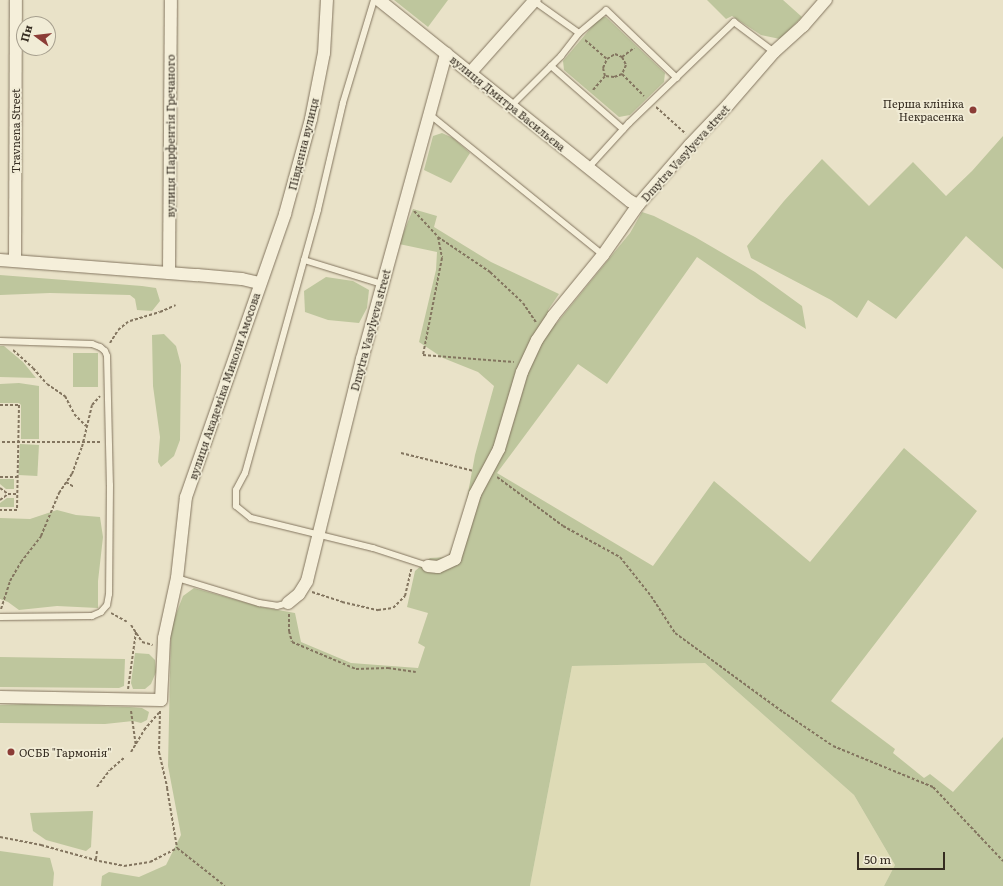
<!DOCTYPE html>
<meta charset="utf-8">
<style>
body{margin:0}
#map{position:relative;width:1003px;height:886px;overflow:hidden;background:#e9e2c8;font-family:Literata,serif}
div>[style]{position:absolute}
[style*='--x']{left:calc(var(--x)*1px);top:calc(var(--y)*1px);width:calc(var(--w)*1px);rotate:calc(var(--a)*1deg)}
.farmland>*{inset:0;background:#dedbb6}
.green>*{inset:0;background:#bec69d;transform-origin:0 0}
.path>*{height:2px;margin-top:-1px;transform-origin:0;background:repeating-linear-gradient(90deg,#83755f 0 3px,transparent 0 5px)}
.roads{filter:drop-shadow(0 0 1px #83755f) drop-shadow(0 0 1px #83755f)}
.service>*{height:6px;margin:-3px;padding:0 3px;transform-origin:3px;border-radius:3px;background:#f5efda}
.minor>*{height:12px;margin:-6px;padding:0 6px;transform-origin:6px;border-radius:6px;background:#f5efda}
.dots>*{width:11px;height:11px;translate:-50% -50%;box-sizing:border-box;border:2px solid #f1ecd6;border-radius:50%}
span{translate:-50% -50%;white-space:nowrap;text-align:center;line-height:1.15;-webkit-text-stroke:3.5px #f1ecd6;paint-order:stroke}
.street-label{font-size:11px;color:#352c21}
.poi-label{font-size:11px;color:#352c21}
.right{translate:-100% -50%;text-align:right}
.left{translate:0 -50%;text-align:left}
.north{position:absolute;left:16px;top:16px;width:40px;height:40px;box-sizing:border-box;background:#f1ecd6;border:1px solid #a69f8e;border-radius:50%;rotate:285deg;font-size:11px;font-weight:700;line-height:16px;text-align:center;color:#352c21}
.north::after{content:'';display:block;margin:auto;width:14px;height:18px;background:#8b3c36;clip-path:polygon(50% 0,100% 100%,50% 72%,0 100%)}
.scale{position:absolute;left:857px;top:852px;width:88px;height:18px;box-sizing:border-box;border:2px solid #352c21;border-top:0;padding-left:5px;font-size:12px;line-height:14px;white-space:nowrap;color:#352c21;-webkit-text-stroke:3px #f1ecd6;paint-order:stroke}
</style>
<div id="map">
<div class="farmland">
<i style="clip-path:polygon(705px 663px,854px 795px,895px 865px,884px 886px,530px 886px,572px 666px)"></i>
</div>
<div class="green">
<i style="clip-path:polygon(394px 0,448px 0,428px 27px)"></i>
<i style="clip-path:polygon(707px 0,783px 0,802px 17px,780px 39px,761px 35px,732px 16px,726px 19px)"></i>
<i style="clip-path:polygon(600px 17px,606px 17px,665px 73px,664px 82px,630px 115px,619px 117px,564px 70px,563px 61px)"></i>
<i style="clip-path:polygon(442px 133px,453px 138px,470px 153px,451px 183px,424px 170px,433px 136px)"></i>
<i style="clip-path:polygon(1003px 136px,1003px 269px,966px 236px,896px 319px,868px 300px,857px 318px,831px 300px,751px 258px,747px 246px,784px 201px,822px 159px,869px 206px,913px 162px,946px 196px,972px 171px)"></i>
<i style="clip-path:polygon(413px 209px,437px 216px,434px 227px,491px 262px,559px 294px,548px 310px,556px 324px,630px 233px,642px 212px,654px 216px,695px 237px,755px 272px,802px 306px,806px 329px,761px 301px,697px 257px,607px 384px,578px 364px,497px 473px,653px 566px,714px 481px,810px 562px,904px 448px,977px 511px,831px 701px,895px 749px,893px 753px,924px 778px,930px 774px,953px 792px,1003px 737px,1003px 886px,884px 886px,895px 865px,854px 795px,705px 663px,572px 666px,530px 886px,101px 886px,102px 876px,109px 872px,139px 877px,166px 865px,181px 835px,168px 766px,171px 627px,183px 596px,194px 588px,261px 607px,295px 613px,301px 642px,351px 663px,418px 668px,425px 647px,418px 643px,428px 613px,407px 607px,415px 571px,430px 558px,448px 557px,462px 526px,475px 455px,494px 386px,478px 372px,443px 358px,419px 342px,436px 270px,437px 252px,399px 244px)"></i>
<i style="clip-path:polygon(0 275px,142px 286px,156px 288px,160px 301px,152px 311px,137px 310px,135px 299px,130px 295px,50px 293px,0 295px)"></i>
<i style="clip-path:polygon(326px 277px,353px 281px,369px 290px,367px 308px,359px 323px,328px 320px,305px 312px,304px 291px)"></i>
<i style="clip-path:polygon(164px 334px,176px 346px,181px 365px,180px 440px,174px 456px,161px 467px,158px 462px,160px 437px,153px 386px,152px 335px)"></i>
<i style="clip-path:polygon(0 346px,4px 346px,23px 362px,36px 378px,0 377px)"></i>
<i style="left:98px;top:353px;width:34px;height:25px;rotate:90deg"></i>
<i style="clip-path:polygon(19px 383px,39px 386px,39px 439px,21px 439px,21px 405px,19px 403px,0 403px,0 384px)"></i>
<i style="left:20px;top:444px;width:19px;height:31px;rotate:3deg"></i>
<i style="clip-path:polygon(0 479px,14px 479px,14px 489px,6px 489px,0 484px)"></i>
<i style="clip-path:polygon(7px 498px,14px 498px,14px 507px,0 507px,0 503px)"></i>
<i style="clip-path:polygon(57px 510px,76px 515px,100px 517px,103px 537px,98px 581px,98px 608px,57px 606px,19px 610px,8px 602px,0 599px,0 518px,30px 519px)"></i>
<i style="clip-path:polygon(135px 653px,149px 654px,155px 660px,156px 672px,151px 684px,145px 689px,133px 689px,131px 683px)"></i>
<i style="clip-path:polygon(0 657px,125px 659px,124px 686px,119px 688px,0 687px)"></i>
<i style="clip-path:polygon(25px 704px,130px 707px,142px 708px,149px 712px,147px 720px,141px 723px,133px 721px,105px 724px,0 723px,0 705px)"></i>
<i style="clip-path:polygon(93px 811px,91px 847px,86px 851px,46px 840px,33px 831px,30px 813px)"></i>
<i style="clip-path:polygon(0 851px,50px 858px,54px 873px,53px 886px,0 886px)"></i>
</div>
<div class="path">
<i style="--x:585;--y:40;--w:29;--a:41"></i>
<i style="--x:622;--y:57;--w:15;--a:-37"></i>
<i style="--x:622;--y:74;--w:31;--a:45"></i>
<i style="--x:593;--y:90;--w:18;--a:-49"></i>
<i style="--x:605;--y:76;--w:8;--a:-104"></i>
<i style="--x:603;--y:68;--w:10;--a:-66"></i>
<i style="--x:607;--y:59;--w:9;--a:-32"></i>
<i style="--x:615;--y:54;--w:8;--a:23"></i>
<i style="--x:622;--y:57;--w:9;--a:63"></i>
<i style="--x:626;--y:65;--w:10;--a:114"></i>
<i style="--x:622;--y:74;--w:9;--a:159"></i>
<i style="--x:614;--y:77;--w:9;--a:-174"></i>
<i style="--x:656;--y:107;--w:40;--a:42"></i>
<i style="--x:414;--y:211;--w:35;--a:47"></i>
<i style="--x:438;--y:237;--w:21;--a:79"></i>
<i style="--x:442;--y:258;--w:99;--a:101.1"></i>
<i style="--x:423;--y:355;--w:91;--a:4.4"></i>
<i style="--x:438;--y:237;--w:63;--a:33.9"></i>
<i style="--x:490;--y:272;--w:45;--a:43.2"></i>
<i style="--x:523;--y:303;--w:23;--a:56"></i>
<i style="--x:130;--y:321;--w:31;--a:-17"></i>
<i style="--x:160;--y:312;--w:17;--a:-24"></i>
<i style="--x:110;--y:343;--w:15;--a:-58"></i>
<i style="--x:118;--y:330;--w:13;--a:-39"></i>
<i style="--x:13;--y:350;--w:27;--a:42"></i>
<i style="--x:33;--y:368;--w:21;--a:49"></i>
<i style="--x:47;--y:384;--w:22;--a:34"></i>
<i style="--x:65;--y:396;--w:20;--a:63"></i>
<i style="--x:74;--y:414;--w:17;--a:45"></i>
<i style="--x:0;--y:405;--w:19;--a:0"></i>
<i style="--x:19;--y:405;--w:105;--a:91.1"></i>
<i style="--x:17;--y:510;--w:17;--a:180"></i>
<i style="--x:2;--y:442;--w:100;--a:0"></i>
<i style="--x:401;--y:453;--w:75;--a:13.9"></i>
<i style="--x:0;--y:477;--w:17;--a:0"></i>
<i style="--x:497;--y:477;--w:82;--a:36.6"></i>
<i style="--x:563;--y:526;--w:65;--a:28.5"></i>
<i style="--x:620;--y:557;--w:50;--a:51.5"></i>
<i style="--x:651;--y:596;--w:44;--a:57"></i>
<i style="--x:675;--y:633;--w:134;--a:36.2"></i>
<i style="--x:783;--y:712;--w:60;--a:34.2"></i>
<i style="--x:833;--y:746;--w:108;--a:22.3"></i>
<i style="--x:933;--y:787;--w:102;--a:46.6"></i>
<i style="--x:66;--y:482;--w:9;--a:32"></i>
<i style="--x:0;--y:488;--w:10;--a:37"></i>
<i style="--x:8;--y:494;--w:9;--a:0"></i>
<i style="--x:0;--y:500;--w:10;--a:-37"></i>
<i style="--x:312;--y:592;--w:32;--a:18"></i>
<i style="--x:342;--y:602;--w:37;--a:13"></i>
<i style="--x:378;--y:610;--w:15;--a:-8"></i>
<i style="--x:393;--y:608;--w:17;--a:-45"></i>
<i style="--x:405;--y:596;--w:28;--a:-77"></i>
<i style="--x:1;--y:609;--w:29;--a:-72"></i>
<i style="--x:10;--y:581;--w:22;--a:-60"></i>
<i style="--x:21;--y:562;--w:33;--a:-52"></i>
<i style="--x:41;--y:536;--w:47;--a:-67.3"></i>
<i style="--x:59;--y:493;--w:23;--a:-56"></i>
<i style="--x:72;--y:474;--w:29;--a:-70"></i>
<i style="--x:82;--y:447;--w:43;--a:-76.6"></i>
<i style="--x:92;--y:405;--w:12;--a:-48"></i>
<i style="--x:111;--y:613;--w:18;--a:29"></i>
<i style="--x:289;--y:614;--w:17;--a:90"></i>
<i style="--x:289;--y:631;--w:11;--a:75"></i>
<i style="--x:292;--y:642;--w:69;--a:22.9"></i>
<i style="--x:356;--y:669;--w:32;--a:-2"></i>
<i style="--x:388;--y:668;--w:28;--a:8"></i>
<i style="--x:131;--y:625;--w:20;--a:57"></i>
<i style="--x:142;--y:642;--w:11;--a:15"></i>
<i style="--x:128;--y:689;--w:59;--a:-82.1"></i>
<i style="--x:131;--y:711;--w:34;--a:82"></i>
<i style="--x:160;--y:711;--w:41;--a:91.4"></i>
<i style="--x:159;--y:752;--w:37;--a:77"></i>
<i style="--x:167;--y:788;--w:61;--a:80.5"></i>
<i style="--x:177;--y:848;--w:61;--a:38.4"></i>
<i style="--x:131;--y:752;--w:26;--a:-59"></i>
<i style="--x:144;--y:730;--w:23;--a:-49"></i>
<i style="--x:97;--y:787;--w:21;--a:-53"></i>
<i style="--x:110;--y:770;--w:20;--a:-41"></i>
<i style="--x:0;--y:837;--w:42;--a:11"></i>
<i style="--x:41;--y:845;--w:60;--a:15.4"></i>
<i style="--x:99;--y:861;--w:25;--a:11"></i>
<i style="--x:124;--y:866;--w:26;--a:-9"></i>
<i style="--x:150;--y:862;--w:30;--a:-27"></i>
<i style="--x:96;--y:859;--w:8;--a:-83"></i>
</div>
<div class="roads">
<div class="service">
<i style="--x:374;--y:0;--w:108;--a:106.8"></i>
<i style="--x:343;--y:103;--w:110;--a:103.2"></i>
<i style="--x:318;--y:210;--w:273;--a:105.5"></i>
<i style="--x:245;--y:473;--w:19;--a:118"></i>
<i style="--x:236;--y:490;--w:16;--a:90"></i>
<i style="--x:236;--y:506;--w:19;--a:39"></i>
<i style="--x:251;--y:518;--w:126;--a:13.8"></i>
<i style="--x:373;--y:548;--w:58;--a:18.1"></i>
<i style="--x:534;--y:1;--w:55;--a:35.4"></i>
<i style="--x:551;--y:66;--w:96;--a:41.2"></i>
<i style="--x:511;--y:106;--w:71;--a:-45"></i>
<i style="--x:561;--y:56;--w:29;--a:-52"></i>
<i style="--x:579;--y:33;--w:35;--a:-40"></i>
<i style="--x:606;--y:10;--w:98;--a:43.8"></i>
<i style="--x:429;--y:114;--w:224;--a:39"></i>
<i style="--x:588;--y:168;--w:61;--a:-47.7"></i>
<i style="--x:629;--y:123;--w:146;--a:-43.9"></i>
<i style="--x:734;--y:22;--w:50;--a:36.9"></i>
<i style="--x:304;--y:260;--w:82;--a:17.1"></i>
<i style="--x:0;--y:341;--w:92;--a:1.9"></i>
<i style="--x:92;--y:344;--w:9;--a:21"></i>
<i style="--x:100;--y:347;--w:6;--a:39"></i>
<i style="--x:105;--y:351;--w:5;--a:68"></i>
<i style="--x:107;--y:356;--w:129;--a:88.7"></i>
<i style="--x:110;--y:485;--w:109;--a:90.5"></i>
<i style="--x:109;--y:594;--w:11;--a:100"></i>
<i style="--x:107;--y:605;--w:9;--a:131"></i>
<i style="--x:101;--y:612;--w:10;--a:156"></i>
<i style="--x:92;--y:616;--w:92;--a:179.4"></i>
<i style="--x:177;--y:578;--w:86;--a:17"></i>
<i style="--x:259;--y:603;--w:18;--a:9"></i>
<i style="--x:277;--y:606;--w:11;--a:-15"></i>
</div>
<div class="minor">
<i style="--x:379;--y:0;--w:322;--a:38.7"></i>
<i style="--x:630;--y:201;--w:9;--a:27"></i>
<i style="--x:471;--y:72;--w:96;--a:-48.4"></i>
<i style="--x:0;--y:260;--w:198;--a:4.4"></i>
<i style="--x:197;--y:275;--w:45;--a:5.1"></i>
<i style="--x:242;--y:279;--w:18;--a:13"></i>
<i style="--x:15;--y:261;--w:261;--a:-89.8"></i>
<i style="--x:169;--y:273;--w:273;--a:-89.6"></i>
<i style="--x:428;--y:566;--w:10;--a:6"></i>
<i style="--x:438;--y:567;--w:19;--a:-25"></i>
<i style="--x:455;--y:559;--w:68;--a:-72.9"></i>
<i style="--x:475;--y:494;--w:51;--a:-61.9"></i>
<i style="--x:499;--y:449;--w:80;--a:-73.4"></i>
<i style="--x:522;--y:372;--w:35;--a:-65"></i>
<i style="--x:537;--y:340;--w:29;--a:-56"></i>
<i style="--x:553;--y:316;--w:79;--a:-50.7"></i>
<i style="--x:603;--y:255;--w:61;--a:-55"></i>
<i style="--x:638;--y:205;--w:79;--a:-49.1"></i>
<i style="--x:690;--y:145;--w:55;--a:-46.5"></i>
<i style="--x:728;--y:105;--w:70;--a:-49"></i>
<i style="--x:774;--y:52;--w:39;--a:-42"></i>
<i style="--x:803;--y:26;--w:35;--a:-49"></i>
<i style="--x:288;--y:603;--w:14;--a:-39"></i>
<i style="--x:299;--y:594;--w:15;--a:-58"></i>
<i style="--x:307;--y:581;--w:229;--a:-76.1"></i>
<i style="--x:362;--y:359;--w:317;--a:-74.6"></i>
<i style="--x:0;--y:697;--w:161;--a:1.1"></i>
<i style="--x:161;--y:700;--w:62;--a:-87.2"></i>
<i style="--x:164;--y:638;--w:61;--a:-77.8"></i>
<i style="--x:177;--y:578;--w:81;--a:-83.7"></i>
<i style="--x:186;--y:497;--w:300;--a:-70.7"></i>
<i style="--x:285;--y:214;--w:98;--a:-74.7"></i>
<i style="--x:311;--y:119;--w:67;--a:-78.9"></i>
<i style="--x:324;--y:53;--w:53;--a:-86.8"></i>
</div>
</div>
<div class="dots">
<i style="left:973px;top:110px;background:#8b3c36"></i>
<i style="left:11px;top:752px;background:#8b3c36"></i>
</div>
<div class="street-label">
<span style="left:508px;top:103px;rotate:39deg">вулиця Дмитра Васильєва</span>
<span style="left:15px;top:131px;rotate:-90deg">Travnena Street</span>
<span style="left:170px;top:136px;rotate:-90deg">вулиця Парфентія Гречаного</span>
<span style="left:303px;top:144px;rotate:-76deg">Південна вулиця</span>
<span style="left:685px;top:153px;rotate:-48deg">Dmytra Vasylyeva street</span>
<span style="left:370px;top:330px;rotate:-75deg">Dmytra Vasylyeva street</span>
<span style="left:224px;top:386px;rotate:-71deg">вулиця Академіка Миколи Амосова</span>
</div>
<div class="poi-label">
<span class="right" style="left:964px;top:110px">Перша клініка<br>Некрасенка</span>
<span class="left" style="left:19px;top:752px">ОСББ "Гармонія"</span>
</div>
<div class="north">Пн</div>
<div class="scale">50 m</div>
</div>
